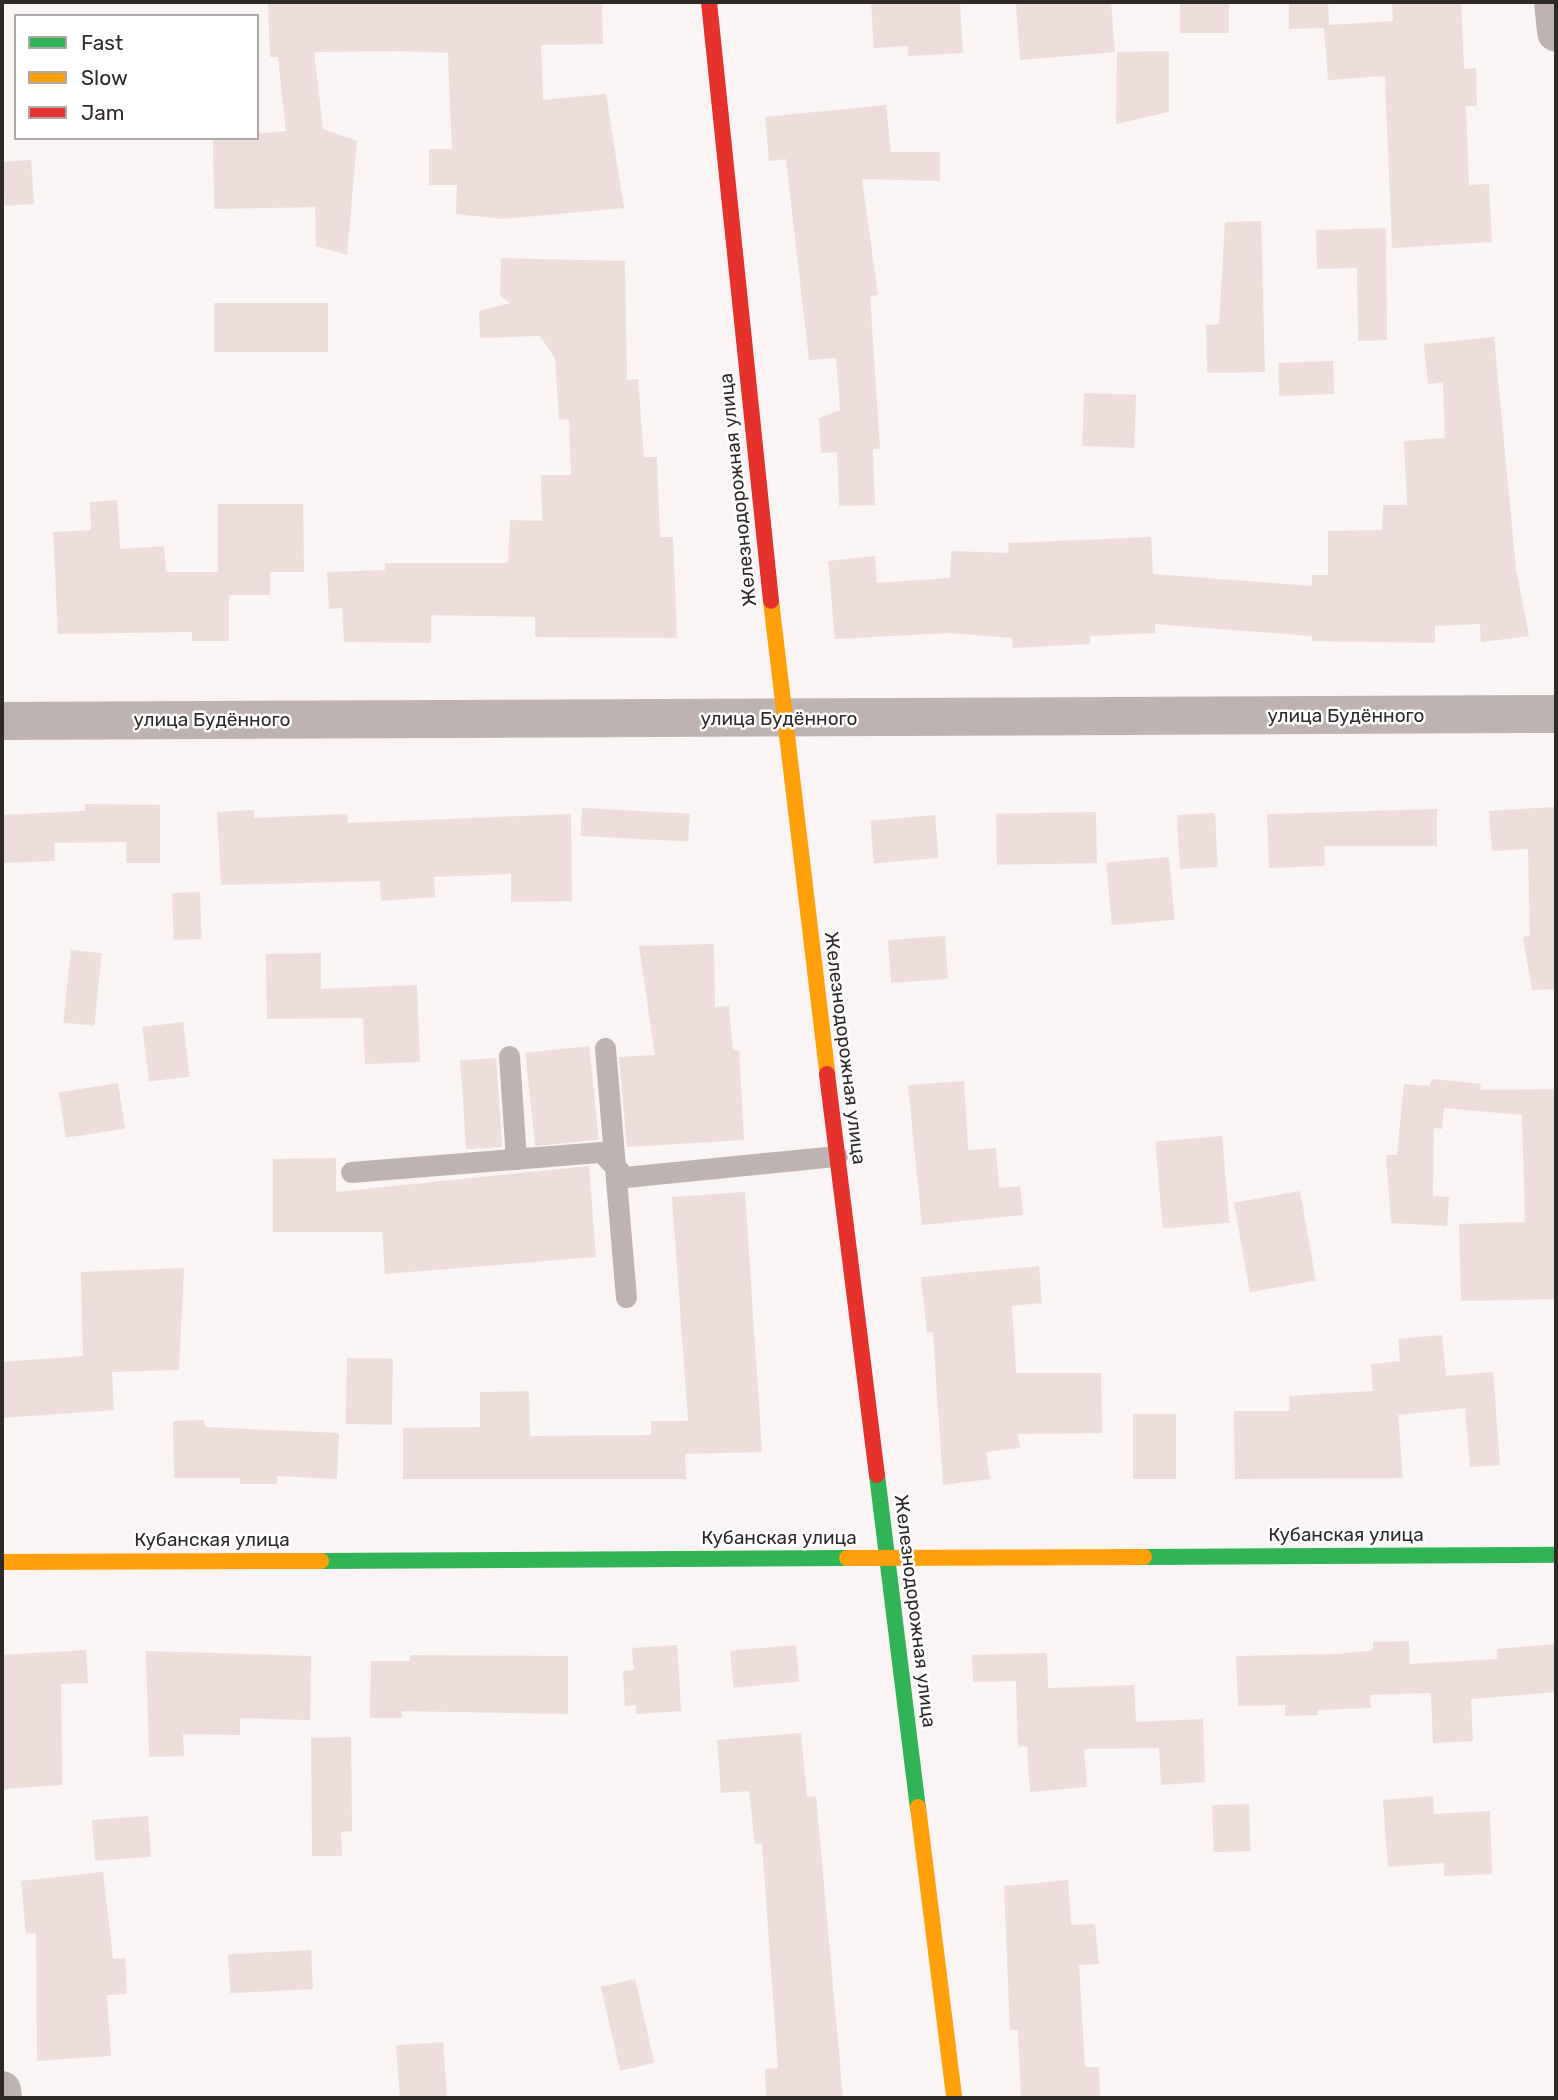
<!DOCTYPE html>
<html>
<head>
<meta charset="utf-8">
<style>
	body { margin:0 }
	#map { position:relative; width:1558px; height:2100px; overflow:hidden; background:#faf4f4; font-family:Rubik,sans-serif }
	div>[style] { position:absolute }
	.building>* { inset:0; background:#eddddb; transform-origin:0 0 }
	.lane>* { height:21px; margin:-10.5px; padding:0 10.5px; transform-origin:10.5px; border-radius:10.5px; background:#bfb3b1 }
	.street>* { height:38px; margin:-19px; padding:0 19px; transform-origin:19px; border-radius:19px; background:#bfb3b1 }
	.fast>* { height:16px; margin:-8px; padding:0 8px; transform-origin:8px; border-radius:8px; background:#30b455 }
	.slow>* { height:16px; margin:-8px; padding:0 8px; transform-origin:8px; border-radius:8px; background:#ff9f0a }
	.jam>* { height:16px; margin:-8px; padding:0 8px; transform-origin:8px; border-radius:8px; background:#e5322d }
	span { translate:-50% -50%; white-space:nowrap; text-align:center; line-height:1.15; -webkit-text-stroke:5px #fff; paint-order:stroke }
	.street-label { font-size:19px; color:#2f2927 }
	.frame { position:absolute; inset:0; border:4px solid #2f2927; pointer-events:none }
	.legend { position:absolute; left:14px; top:14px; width:245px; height:126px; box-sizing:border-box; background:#fff; border:2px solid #aca9a9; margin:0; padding:9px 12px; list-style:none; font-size:21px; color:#2f2927 }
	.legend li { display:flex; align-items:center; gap:14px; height:35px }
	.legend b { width:35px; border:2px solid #aca9a9 }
</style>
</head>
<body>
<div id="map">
	<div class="building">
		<div style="clip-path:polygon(268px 2px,602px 2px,603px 44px,541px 45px,543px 100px,606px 94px,624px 208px,503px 219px,456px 214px,457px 185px,429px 185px,429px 149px,452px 149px,448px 53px,401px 51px,314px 52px,323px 129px,357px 141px,347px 255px,316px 246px,315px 207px,214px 209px,213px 138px,286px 131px,278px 57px,270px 57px)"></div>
		<div style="clip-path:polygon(871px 2px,960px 2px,963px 53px,908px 56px,908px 46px,874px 48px)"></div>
		<div style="clip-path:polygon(1016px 2px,1111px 2px,1115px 52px,1020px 60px)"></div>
		<div style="left:1180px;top:2px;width:49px;height:31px"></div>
		<div style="clip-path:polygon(1289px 2px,1328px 2px,1329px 25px,1393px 21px,1392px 2px,1461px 2px,1464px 69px,1476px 68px,1477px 106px,1466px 106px,1469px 185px,1489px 184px,1492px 242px,1392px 248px,1385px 76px,1328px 80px,1324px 28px,1289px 29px)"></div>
		<div style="clip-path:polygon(1169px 51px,1169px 112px,1116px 124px,1117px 52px)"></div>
		<div style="clip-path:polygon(886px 105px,891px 152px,940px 152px,940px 181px,862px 179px,878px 295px,870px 296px,880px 449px,873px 449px,875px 505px,839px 506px,837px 452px,821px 453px,819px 418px,840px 410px,836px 358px,809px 360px,786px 159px,769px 161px,765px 117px)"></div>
		<div style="left:31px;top:160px;width:44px;height:29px;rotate:86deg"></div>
		<div style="clip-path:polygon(1261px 221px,1265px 372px,1207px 373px,1206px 325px,1219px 324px,1225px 222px)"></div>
		<div style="clip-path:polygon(1386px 228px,1387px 340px,1358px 341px,1357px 268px,1317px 269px,1316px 230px)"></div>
		<div style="clip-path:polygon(501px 258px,625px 261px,627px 380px,638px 379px,644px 457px,657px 457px,660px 537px,673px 537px,677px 638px,535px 637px,535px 617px,431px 615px,431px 643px,344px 642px,342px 608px,329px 609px,327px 572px,385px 570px,385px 563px,508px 563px,510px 520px,542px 521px,541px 475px,571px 475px,569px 419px,559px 420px,555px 358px,540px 336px,480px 338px,479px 311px,510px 303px,500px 296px)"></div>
		<div style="left:214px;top:303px;width:114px;height:49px"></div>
		<div style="clip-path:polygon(1494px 337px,1516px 569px,1529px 636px,1481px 642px,1480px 624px,1435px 626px,1435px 643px,1312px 641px,1312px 636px,1155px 624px,1155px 633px,1090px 636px,1090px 644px,1013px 648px,1012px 638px,949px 633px,835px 639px,828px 561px,875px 556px,877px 583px,950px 578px,951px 551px,1009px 553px,1008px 543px,1151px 537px,1153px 574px,1312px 586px,1312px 575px,1328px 575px,1328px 531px,1382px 530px,1383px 505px,1407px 505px,1404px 441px,1445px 438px,1443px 382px,1428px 384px,1424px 344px)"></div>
		<div style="left:1333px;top:361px;width:33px;height:55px;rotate:88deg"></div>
		<div style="left:1084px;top:393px;width:52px;height:53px;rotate:2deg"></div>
		<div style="clip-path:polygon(117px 500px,120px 549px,164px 546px,166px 572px,218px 572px,218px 504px,303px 504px,304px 572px,270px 572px,270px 595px,229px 595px,229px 641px,192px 641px,192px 632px,58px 634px,53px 532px,91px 530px,90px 502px)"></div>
		<div style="clip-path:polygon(85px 804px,160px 805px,160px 863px,126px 863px,126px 842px,54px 843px,55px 861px,2px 863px,2px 815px,85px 811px)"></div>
		<div style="clip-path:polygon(1554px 807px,1556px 989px,1532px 990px,1523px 937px,1530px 936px,1528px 849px,1492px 851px,1489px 811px)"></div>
		<div style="left:582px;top:808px;width:108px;height:28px;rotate:3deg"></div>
		<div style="clip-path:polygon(1437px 809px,1437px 846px,1324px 846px,1325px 866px,1269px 868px,1267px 814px)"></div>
		<div style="clip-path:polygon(254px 810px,254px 818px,347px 814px,348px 823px,571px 814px,572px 901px,511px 902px,511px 874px,434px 877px,435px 897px,381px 901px,380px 881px,221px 885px,217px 812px)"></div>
		<div style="left:1096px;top:812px;width:51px;height:100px;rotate:89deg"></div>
		<div style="left:1215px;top:813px;width:54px;height:38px;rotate:87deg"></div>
		<div style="left:935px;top:815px;width:43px;height:65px;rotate:85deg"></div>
		<div style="left:1169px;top:857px;width:63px;height:63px;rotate:85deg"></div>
		<div style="left:200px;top:892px;width:47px;height:28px;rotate:88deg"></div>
		<div style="left:945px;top:936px;width:43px;height:57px;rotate:86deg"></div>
		<div style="clip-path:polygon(714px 944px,715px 1007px,729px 1006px,733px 1050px,739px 1050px,744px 1140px,627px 1147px,619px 1057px,655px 1055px,639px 946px)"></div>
		<div style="left:71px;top:950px;width:31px;height:73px;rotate:6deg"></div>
		<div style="clip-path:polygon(321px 953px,321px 989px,417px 985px,420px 1062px,365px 1064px,363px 1018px,267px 1019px,266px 954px)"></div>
		<div style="left:183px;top:1022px;width:55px;height:41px;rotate:83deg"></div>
		<div style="left:589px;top:1046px;width:94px;height:64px;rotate:84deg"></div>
		<div style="left:496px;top:1058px;width:89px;height:36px;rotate:86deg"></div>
		<div style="clip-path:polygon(1432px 1079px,1481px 1084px,1480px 1090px,1556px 1089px,1556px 1299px,1461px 1301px,1459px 1224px,1525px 1222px,1522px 1115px,1444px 1108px,1442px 1129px,1434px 1128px,1433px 1196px,1449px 1197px,1447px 1226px,1391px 1223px,1386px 1155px,1397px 1155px,1404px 1084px,1429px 1086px)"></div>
		<div style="clip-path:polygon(964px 1081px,968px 1150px,996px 1148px,999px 1188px,1020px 1186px,1023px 1215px,922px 1225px,908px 1085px)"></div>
		<div style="left:118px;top:1083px;width:46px;height:60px;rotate:81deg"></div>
		<div style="left:1222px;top:1136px;width:87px;height:67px;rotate:85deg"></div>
		<div style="clip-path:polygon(336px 1158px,336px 1192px,589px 1166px,596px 1257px,385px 1274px,382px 1232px,273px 1232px,273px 1159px)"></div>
		<div style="left:1300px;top:1191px;width:91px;height:67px;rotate:80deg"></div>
		<div style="clip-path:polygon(745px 1192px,762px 1452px,685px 1454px,686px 1479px,403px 1479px,403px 1428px,480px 1427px,480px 1392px,529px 1391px,530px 1436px,651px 1435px,651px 1421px,688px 1421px,672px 1197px)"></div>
		<div style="clip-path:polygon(1039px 1266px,1042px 1303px,1012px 1306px,1016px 1373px,1101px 1373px,1102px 1433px,1018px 1434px,1020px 1448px,986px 1452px,990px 1479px,943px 1485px,933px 1332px,927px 1333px,921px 1277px)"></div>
		<div style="clip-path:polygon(184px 1268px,179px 1370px,112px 1372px,114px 1410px,2px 1418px,2px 1362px,83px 1356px,81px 1272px)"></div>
		<div style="clip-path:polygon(1442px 1335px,1446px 1376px,1493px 1372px,1500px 1465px,1470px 1467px,1465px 1408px,1398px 1415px,1403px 1478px,1235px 1479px,1234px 1411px,1290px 1411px,1289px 1396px,1373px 1391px,1371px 1364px,1400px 1361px,1398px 1339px)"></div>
		<div style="left:347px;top:1358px;width:46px;height:66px;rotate:1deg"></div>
		<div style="left:1176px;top:1414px;width:65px;height:43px;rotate:90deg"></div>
		<div style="clip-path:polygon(204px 1420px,205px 1427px,339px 1433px,337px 1479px,277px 1476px,277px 1484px,240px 1484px,240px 1478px,174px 1478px,173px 1421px)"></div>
		<div style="clip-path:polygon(1409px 1641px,1410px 1664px,1498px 1659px,1497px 1649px,1556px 1644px,1556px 1692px,1471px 1699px,1473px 1741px,1433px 1743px,1431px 1693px,1370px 1695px,1371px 1708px,1318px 1710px,1318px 1715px,1285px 1716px,1285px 1705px,1238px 1706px,1236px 1656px,1338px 1654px,1373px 1650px,1373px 1642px)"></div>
		<div style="clip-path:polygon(677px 1645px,681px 1711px,636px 1714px,636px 1705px,625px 1706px,623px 1671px,634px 1670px,632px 1648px)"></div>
		<div style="left:796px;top:1645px;width:37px;height:66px;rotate:85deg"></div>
		<div style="clip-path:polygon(86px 1650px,88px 1683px,61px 1684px,62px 1785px,4px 1789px,2px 1655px)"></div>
		<div style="clip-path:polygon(146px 1651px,311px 1656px,310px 1720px,240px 1718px,240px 1735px,183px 1734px,184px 1756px,149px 1757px)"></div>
		<div style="clip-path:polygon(1047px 1653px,1048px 1688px,1134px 1685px,1136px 1722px,1203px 1719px,1205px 1782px,1161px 1785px,1159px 1748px,1084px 1749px,1087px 1787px,1030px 1792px,1027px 1746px,1018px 1747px,1016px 1681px,973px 1682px,972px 1655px)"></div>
		<div style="clip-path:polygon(410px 1655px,568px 1656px,568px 1714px,402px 1711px,402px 1718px,370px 1718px,371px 1661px,410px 1661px)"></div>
		<div style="clip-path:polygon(801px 1733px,807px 1797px,816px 1796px,843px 2098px,766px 2098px,765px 2069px,778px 2068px,762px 1843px,755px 1844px,749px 1791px,721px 1793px,717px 1740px)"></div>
		<div style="clip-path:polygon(351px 1737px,352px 1831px,341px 1832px,342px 1856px,312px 1856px,311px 1738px)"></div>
		<div style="clip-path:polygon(1433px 1796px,1434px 1814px,1490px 1811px,1492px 1874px,1444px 1876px,1444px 1863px,1388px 1867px,1383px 1800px)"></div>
		<div style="left:1249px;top:1804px;width:47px;height:37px;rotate:88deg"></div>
		<div style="left:148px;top:1816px;width:41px;height:56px;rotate:86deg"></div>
		<div style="clip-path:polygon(103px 1872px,113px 1959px,125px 1958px,127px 1994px,107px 1995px,111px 2056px,37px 2061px,36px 1933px,26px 1934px,21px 1881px)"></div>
		<div style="clip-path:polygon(1068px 1880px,1071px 1925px,1095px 1924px,1099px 1964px,1079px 1965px,1085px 2067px,1099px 2067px,1100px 2098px,1021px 2098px,1018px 2030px,1010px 2030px,1004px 1886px)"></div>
		<div style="left:311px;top:1950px;width:39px;height:83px;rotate:87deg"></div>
		<div style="left:635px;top:1979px;width:86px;height:35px;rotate:77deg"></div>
		<div style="left:443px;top:2042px;width:56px;height:47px;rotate:86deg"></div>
	</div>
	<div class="lane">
		<div style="left:605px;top:1048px;width:250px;rotate:85.2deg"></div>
		<div style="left:509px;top:1056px;width:103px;rotate:86.1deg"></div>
		<div style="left:351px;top:1172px;width:251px;rotate:-4.6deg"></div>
		<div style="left:601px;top:1152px;width:35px;rotate:46deg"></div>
		<div style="left:625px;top:1177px;width:213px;rotate:-5.7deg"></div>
	</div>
	<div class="street">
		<div style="left:1553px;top:2px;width:31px;rotate:84deg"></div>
		<div style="left:2px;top:721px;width:1554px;rotate:-0.26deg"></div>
		<div style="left:2px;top:2090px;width:8px;rotate:83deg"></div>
	</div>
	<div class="fast">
		<div style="left:877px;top:1475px;width:335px;rotate:83deg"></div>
		<div style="left:1144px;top:1557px;width:412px;rotate:-0.3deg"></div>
		<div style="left:321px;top:1561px;width:526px;rotate:-0.33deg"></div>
	</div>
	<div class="slow">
		<div style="left:771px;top:601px;width:476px;rotate:83.2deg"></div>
		<div style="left:847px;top:1558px;width:297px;rotate:-0.2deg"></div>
		<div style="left:2px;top:1562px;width:319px;rotate:-0.2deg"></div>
		<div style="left:918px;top:1807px;width:293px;rotate:82.9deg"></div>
	</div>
	<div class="jam">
		<div style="left:709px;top:2px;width:602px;rotate:84.09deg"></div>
		<div style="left:827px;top:1074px;width:404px;rotate:82.9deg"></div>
	</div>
	<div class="street-label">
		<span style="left:738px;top:490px;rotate:-96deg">Железнодорожная улица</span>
		<span style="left:1346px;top:716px">улица Будённого</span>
		<span style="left:779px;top:719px">улица Будённого</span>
		<span style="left:212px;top:720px">улица Будённого</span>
		<span style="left:845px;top:1048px;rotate:83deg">Железнодорожная улица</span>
		<span style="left:1346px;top:1535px">Кубанская улица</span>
		<span style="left:779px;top:1538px">Кубанская улица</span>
		<span style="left:212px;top:1540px">Кубанская улица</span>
		<span style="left:915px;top:1611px;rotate:83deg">Железнодорожная улица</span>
	</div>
	<div class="frame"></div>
	<ul class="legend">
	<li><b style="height:9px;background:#30b455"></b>Fast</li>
	<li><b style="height:9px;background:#ff9f0a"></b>Slow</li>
	<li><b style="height:9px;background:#e5322d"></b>Jam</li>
	</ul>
</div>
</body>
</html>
